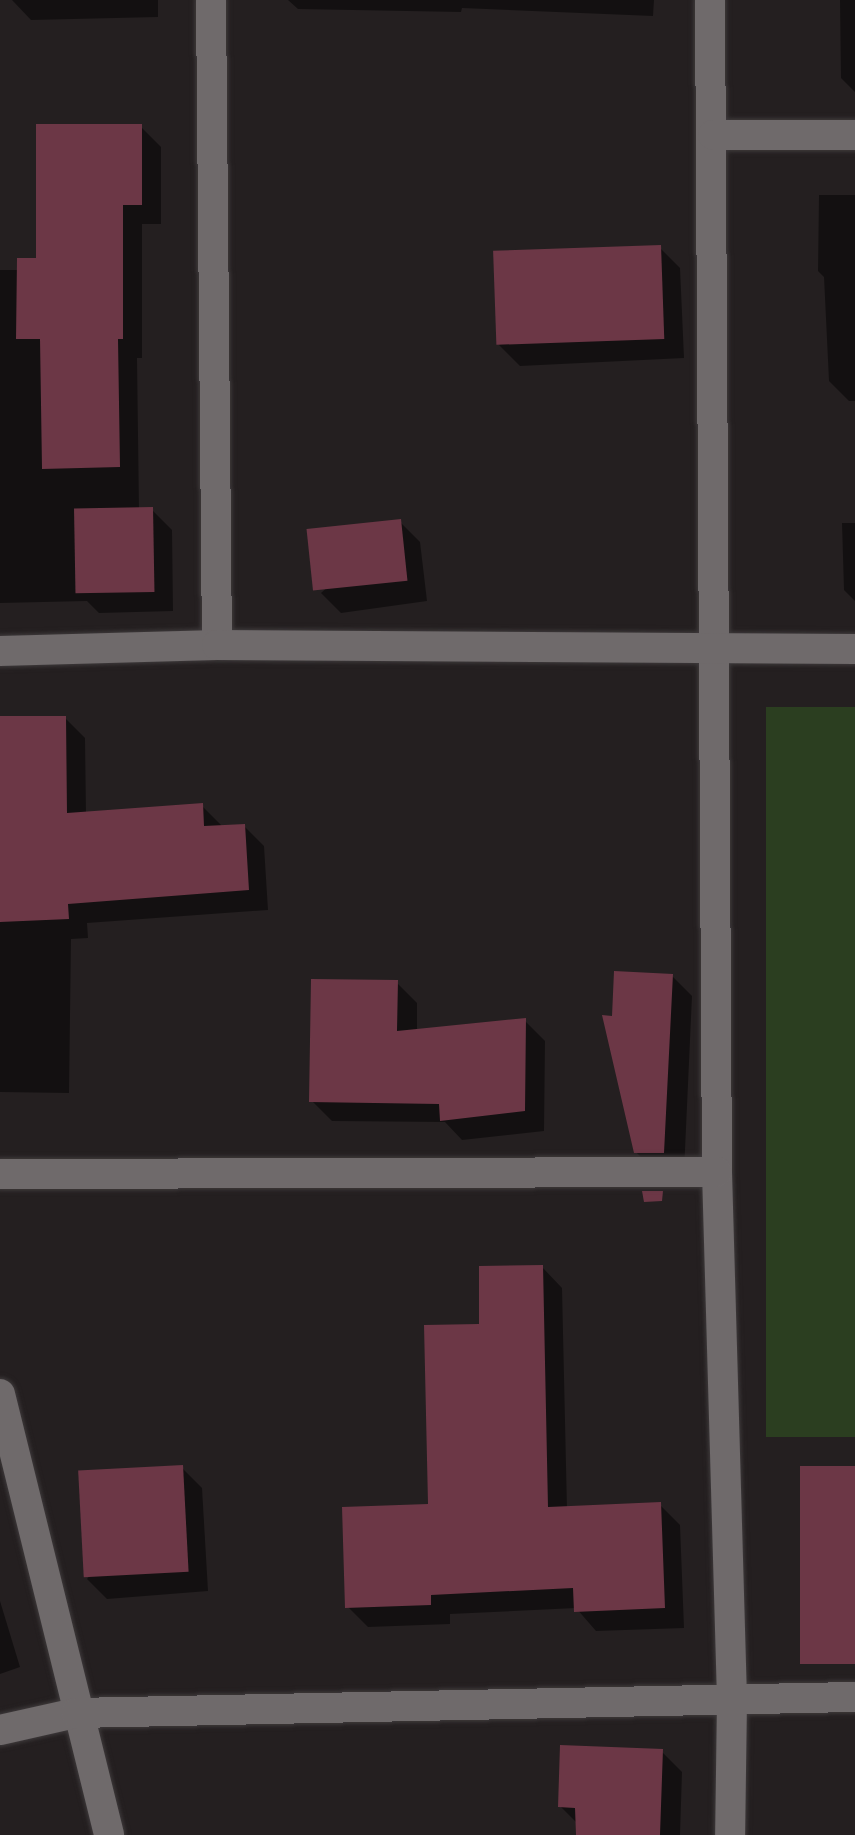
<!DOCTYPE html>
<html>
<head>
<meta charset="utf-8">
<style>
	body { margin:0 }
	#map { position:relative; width:855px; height:1835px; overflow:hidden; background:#241f20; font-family:"PT Serif",serif }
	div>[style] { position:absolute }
	.green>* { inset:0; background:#2b3e20; transform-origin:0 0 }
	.shadow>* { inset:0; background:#0007 }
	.building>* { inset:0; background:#6c3746; transform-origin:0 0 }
	.roads { filter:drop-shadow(0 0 2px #3e3a3b) drop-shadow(0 0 2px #3e3a3b) }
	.minor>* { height:30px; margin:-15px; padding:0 15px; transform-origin:15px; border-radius:15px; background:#6f6a6b }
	span { translate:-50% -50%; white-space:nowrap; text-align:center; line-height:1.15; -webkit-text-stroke:9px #1b1617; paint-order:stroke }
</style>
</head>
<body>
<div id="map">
	<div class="green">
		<div style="left:855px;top:707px;width:730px;height:89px;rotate:90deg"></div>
	</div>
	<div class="shadow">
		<div style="clip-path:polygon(12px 0,158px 0,158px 17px,31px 20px)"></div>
		<div style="clip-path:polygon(288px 0,654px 0,653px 16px,462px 8px,461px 12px,298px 9px)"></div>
		<div style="clip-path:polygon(840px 0,855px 0,855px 92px,841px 78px)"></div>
		<div style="clip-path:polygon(141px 127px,161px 147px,161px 224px,142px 224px,142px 358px,137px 358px,139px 510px,152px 510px,172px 530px,173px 611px,99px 613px,87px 601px,0 603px,0 270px,19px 270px,38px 261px)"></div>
		<div style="clip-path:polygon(819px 195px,855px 195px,855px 401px,849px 401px,829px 381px,824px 277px,818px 271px)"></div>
		<div style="clip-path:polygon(660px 248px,680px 268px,684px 358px,520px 366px,499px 345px)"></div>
		<div style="clip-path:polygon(400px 522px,420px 542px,427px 601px,341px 613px,321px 593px)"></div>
		<div style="clip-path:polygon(842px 523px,855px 523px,855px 601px,844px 590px)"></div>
		<div style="clip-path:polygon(65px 718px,85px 738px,86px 814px,202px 806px,222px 826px,244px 826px,264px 846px,268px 910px,87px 923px,88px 938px,71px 939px,69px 1093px,0 1092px,0 719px)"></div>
		<div style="clip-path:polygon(672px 976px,692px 996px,684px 1172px,656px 1173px,636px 1152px,614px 1018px)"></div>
		<div style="clip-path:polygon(397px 983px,417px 1003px,417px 1032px,525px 1021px,545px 1041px,544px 1131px,462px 1140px,445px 1122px,332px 1121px,312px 1101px)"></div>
		<div style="clip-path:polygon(542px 1267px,562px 1288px,567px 1509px,660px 1505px,680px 1525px,684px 1628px,596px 1631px,576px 1608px,450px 1614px,450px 1624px,368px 1627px,348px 1607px,431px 1507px,481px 1327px)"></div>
		<div style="clip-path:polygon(182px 1468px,202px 1488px,208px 1591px,107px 1599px,87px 1579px)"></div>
		<div style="clip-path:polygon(0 1601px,20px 1667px,0 1674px)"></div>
		<div style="clip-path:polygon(662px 1752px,682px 1772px,680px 1835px,578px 1835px,578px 1824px,560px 1806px)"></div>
	</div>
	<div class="building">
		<div style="clip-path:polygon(36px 124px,142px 124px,142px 205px,123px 205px,123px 339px,118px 339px,120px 467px,42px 469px,40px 339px,16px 339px,17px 258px,36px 258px)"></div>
		<div style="left:661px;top:245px;width:94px;height:168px;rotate:88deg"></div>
		<div style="left:153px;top:507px;width:85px;height:79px;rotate:89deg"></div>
		<div style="left:401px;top:519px;width:62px;height:95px;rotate:84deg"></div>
		<div style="clip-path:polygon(0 716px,66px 716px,67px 813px,203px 803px,204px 826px,245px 824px,249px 890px,68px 904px,69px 919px,0 922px)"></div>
		<div style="clip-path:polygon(614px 971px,673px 974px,664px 1153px,634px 1153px,602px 1015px,612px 1016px)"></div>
		<div style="clip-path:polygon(311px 979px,398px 980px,397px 1031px,526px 1018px,525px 1111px,440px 1121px,439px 1104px,309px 1102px)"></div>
		<div style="clip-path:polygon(642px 1191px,663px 1191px,662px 1201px,644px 1202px)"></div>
		<div style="clip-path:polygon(543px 1265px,548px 1507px,661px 1502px,665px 1608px,574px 1612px,573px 1588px,431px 1595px,431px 1605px,345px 1608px,342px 1507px,428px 1504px,424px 1325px,479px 1324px,479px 1266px)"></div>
		<div style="left:183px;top:1465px;width:107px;height:105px;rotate:87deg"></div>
		<div style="left:855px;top:1466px;width:198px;height:55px;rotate:90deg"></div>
		<div style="clip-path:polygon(560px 1745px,663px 1749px,660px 1835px,576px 1835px,575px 1808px,558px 1807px)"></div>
	</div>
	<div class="roads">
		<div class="minor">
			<div style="left:211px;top:0;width:645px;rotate:89.47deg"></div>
			<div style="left:710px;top:0;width:1172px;rotate:89.66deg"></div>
			<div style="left:717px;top:1172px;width:528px;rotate:88.37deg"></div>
			<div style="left:732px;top:1700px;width:135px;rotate:90.8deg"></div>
			<div style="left:713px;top:135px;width:142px"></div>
			<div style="left:0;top:651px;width:217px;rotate:-1.6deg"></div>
			<div style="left:217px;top:645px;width:638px;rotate:0.36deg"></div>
			<div style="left:0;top:1174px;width:717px;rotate:-0.16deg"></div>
			<div style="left:0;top:1394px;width:454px;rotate:76.1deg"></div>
			<div style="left:0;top:1730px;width:78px;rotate:-12.6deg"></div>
			<div style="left:76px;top:1713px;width:779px;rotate:-1.18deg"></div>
		</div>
	</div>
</div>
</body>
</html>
